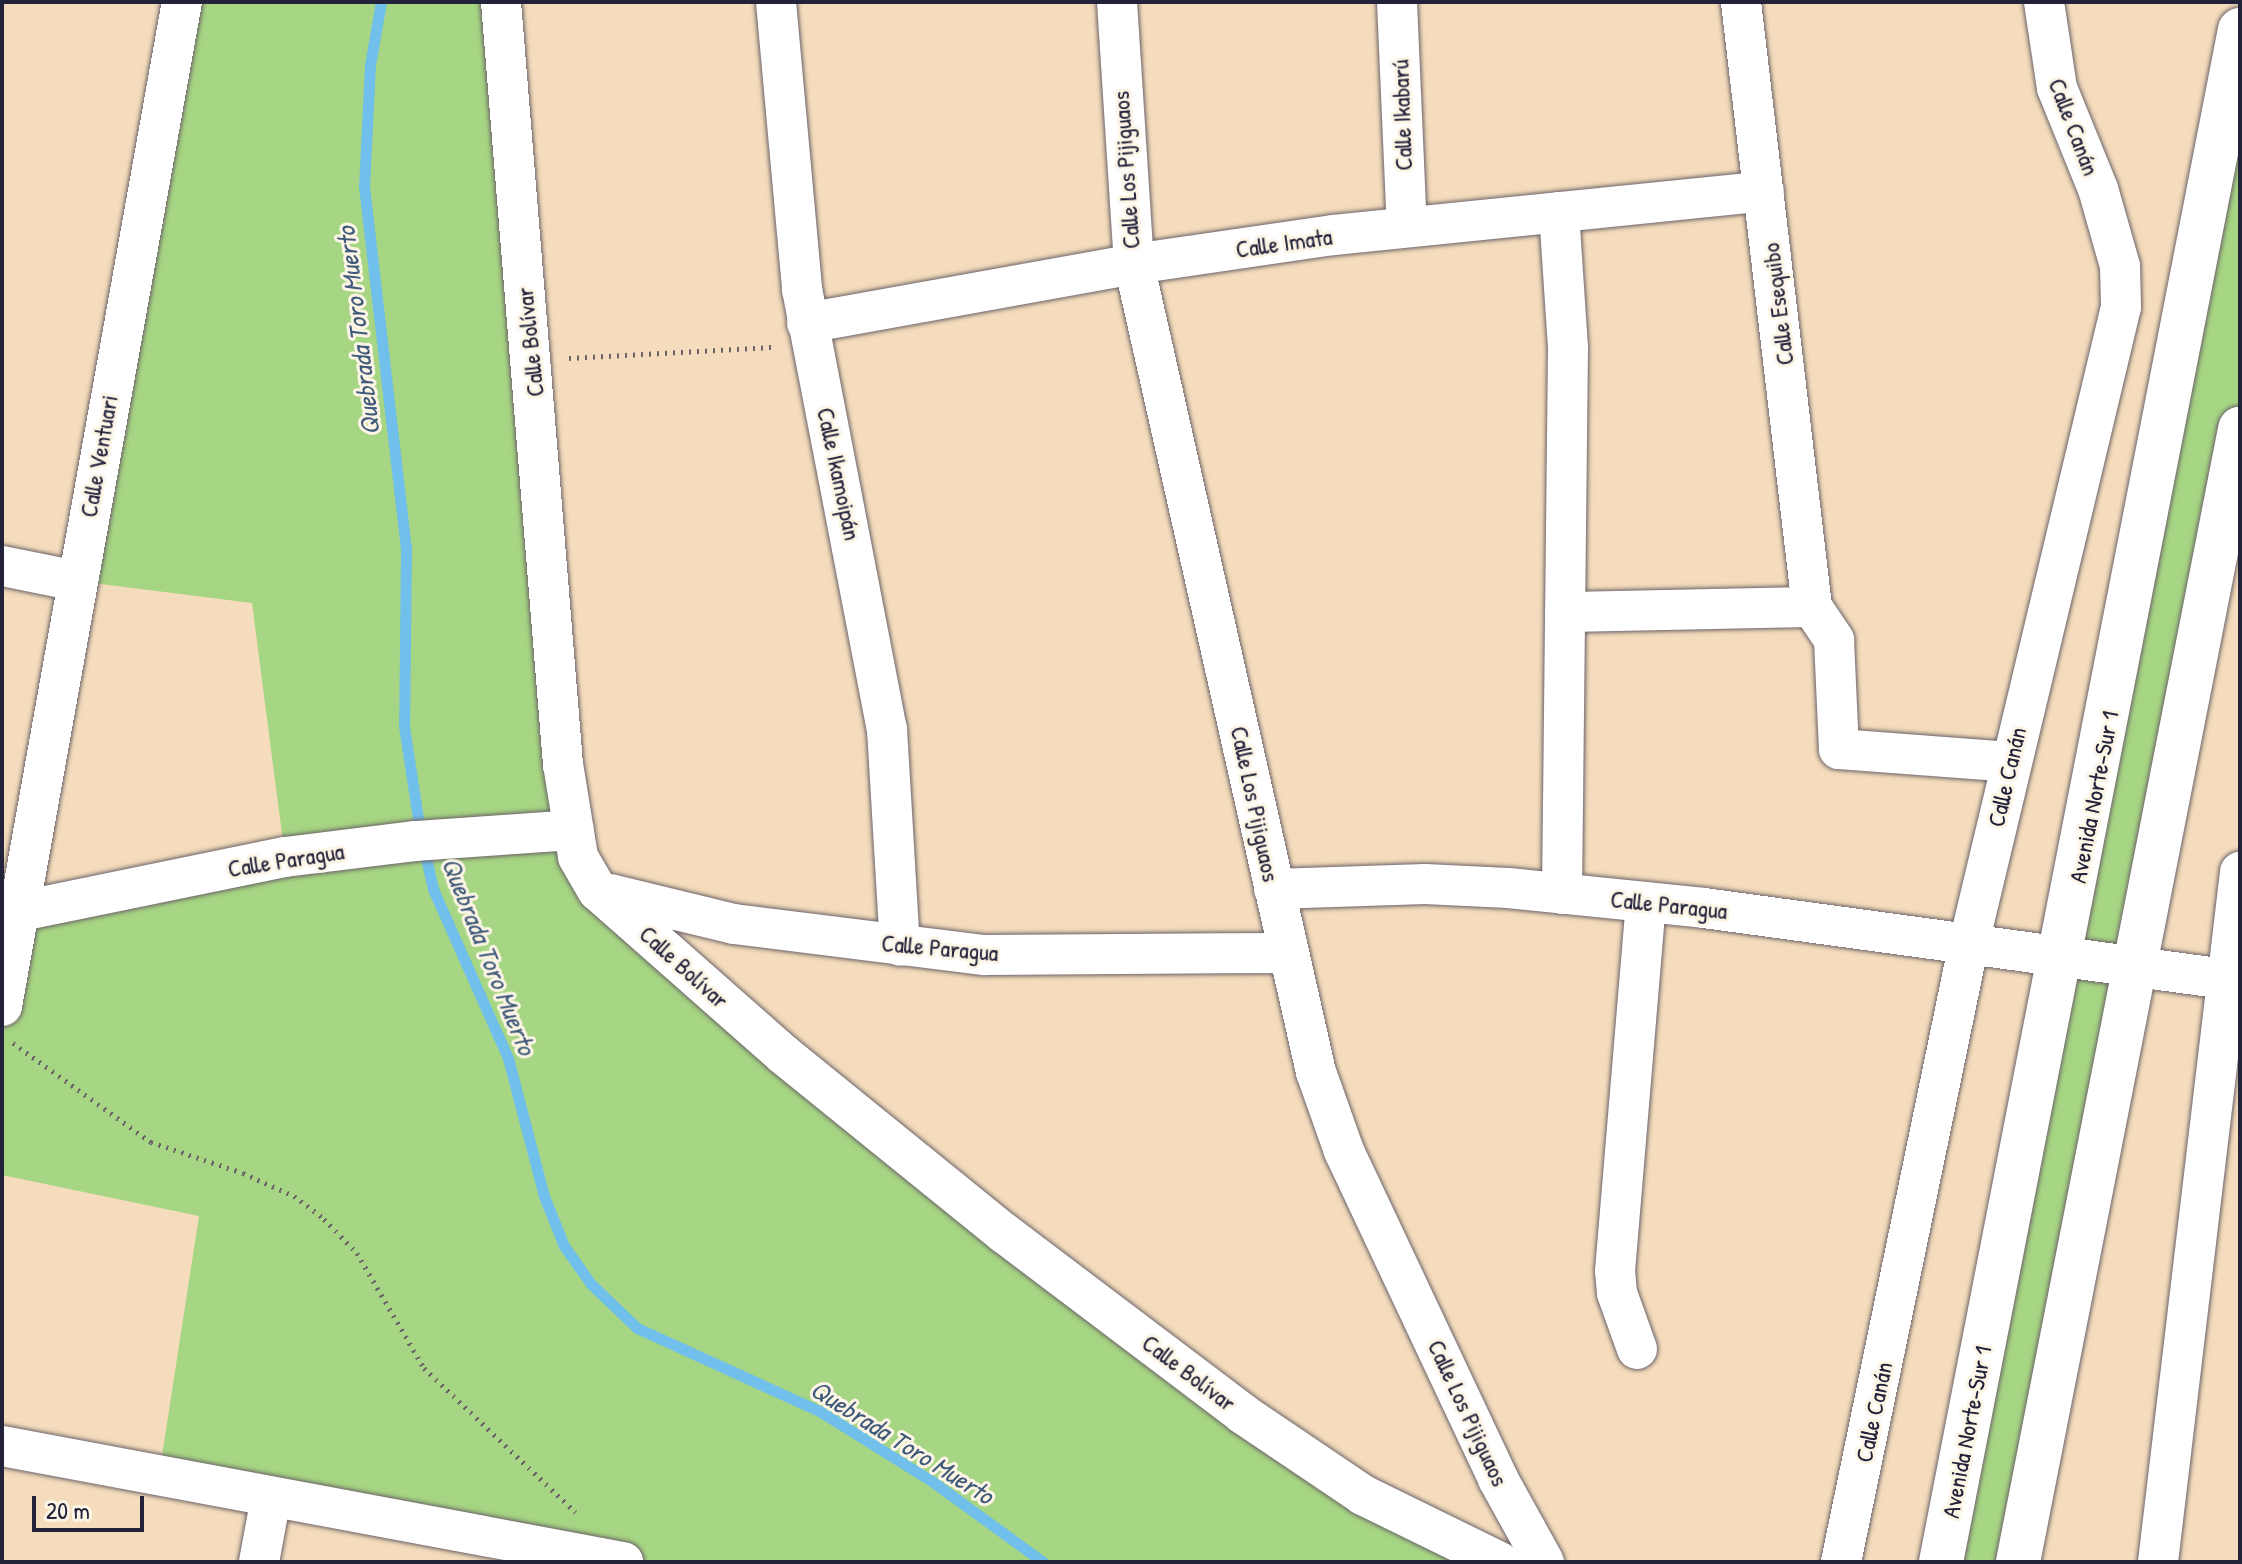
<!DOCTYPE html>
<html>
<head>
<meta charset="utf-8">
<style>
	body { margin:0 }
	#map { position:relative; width:2242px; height:1564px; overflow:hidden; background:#f4dcbc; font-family:"Patrick Hand",sans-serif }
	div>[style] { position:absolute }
	.green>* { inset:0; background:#a6d583 }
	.stream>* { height:11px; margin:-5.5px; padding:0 5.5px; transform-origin:5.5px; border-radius:5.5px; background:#71bfeb }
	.path>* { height:5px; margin-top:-2.5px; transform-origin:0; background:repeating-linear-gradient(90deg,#6c6368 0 2px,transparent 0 8px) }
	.roads { filter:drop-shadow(0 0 2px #6c6368) drop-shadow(0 0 2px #6c6368) }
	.street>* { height:40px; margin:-20px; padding:0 20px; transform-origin:20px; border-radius:20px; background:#fff }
	.secondary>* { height:44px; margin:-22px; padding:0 22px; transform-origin:22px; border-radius:22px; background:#fff }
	span { translate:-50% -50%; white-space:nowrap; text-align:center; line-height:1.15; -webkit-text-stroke:6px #fcf5e5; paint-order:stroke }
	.street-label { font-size:24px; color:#22223b }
	.water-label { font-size:26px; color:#3e5979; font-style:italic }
	.frame { position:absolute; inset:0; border:4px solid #22223b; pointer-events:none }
	.scale { position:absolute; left:32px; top:1496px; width:112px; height:36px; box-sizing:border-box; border:4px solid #22223b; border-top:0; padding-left:10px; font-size:24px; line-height:28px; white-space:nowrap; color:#22223b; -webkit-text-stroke:6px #fcf5e5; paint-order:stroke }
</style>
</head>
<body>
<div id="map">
	<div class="green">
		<div style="clip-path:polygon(182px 2px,501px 2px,578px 857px,1004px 1233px,1500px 1562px,623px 1562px,159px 1475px,199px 1216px,2px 1175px,2px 1006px,19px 911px,285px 857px,252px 603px,77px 581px)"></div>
		<div style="clip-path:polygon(2240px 30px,2240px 429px,2018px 1562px,1941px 1562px)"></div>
	</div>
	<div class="stream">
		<div style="left:381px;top:2px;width:64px;rotate:99.9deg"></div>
		<div style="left:370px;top:65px;width:121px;rotate:92.8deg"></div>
		<div style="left:364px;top:186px;width:363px;rotate:83.4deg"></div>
		<div style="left:406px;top:547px;width:179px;rotate:90.6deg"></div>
		<div style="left:404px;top:726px;width:107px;rotate:81.4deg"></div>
		<div style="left:424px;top:849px;width:41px;rotate:77.3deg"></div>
		<div style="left:433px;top:889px;width:185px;rotate:66.1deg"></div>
		<div style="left:508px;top:1058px;width:143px;rotate:75.4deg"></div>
		<div style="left:544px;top:1196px;width:54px;rotate:68.2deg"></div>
		<div style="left:564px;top:1246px;width:47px;rotate:54.6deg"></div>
		<div style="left:591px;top:1284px;width:64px;rotate:43.7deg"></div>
		<div style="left:637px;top:1328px;width:202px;rotate:24.5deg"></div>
		<div style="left:821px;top:1412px;width:132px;rotate:32deg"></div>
		<div style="left:933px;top:1482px;width:136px;rotate:36deg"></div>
	</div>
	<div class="path">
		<div style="left:569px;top:358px;width:206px;rotate:-3.1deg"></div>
		<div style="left:13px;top:1043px;width:170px;rotate:35.7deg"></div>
		<div style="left:151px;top:1142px;width:97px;rotate:18.6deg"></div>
		<div style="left:243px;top:1173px;width:56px;rotate:24.3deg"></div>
		<div style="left:294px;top:1196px;width:38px;rotate:37deg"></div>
		<div style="left:324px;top:1219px;width:47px;rotate:45.9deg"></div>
		<div style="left:357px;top:1253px;width:133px;rotate:59.8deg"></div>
		<div style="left:424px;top:1368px;width:209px;rotate:43.6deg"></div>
	</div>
	<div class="roads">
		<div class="street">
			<div style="left:501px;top:2px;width:765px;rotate:85.35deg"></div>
			<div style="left:563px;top:764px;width:94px;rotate:80.8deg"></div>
			<div style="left:578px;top:857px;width:39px;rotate:60deg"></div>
			<div style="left:598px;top:891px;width:248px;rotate:41.4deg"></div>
			<div style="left:784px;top:1055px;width:283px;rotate:39deg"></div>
			<div style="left:1004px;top:1233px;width:300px;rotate:37.1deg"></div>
			<div style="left:1243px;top:1414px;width:145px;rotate:34deg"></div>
			<div style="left:1363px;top:1495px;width:153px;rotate:26.1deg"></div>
			<div style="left:776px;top:2px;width:288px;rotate:84.8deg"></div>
			<div style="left:802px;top:289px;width:448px;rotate:79.1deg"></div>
			<div style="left:887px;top:729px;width:217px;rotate:86.6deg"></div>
			<div style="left:1117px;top:2px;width:263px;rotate:86.3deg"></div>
			<div style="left:1134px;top:264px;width:828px;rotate:77.31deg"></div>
			<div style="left:1316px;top:1072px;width:84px;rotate:70.5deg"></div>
			<div style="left:1344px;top:1151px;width:362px;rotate:64.8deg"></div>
			<div style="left:1498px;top:1479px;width:95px;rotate:61deg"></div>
			<div style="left:1397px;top:2px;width:225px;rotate:87.5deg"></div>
			<div style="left:1741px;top:2px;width:609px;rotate:83.31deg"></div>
			<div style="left:1559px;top:212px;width:136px;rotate:86.2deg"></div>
			<div style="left:1568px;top:348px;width:546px;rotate:90.63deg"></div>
			<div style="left:807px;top:323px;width:332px;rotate:-10.2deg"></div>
			<div style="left:1134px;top:264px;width:202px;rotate:-8.3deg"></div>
			<div style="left:1334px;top:235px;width:432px;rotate:-5.8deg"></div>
			<div style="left:2px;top:566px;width:76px;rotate:11.3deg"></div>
			<div style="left:1812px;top:607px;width:40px;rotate:56deg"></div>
			<div style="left:1834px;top:640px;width:109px;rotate:87.4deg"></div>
			<div style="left:1839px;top:749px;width:171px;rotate:4.3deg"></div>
			<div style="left:1565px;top:612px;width:247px;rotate:-1.2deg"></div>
			<div style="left:1274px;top:889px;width:151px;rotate:-1.9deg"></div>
			<div style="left:1425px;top:884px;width:83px;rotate:2.8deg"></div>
			<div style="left:1508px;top:888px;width:197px;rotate:5.8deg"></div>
			<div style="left:1704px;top:908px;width:541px;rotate:7.76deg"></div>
			<div style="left:610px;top:894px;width:128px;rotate:13.6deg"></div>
			<div style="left:734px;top:924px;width:252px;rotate:7.1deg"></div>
			<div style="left:984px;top:955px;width:304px;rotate:-0.4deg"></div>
			<div style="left:2px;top:915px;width:289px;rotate:-11.6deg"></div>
			<div style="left:285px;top:857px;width:132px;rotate:-7deg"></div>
			<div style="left:416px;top:841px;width:158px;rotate:-4deg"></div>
			<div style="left:2px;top:1006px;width:1020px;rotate:-79.84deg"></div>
			<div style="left:1637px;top:1349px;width:59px;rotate:-109.7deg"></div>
			<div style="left:1617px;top:1293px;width:22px;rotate:-95deg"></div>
			<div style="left:1615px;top:1271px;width:370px;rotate:-85.2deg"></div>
			<div style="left:2px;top:1446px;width:632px;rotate:10.58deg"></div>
			<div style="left:259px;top:1562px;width:66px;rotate:-79.5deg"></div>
			<div style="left:1841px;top:1562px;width:632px;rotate:-78.32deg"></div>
			<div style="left:1969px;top:943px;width:654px;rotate:-76.56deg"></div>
			<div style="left:2121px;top:307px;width:41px;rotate:-91.4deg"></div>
			<div style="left:2120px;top:266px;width:80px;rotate:-105.9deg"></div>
			<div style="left:2098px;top:189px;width:109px;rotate:-112.1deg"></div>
			<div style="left:2057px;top:88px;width:87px;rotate:-98.6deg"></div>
			<div style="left:2158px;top:1562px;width:695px;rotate:-83.22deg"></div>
		</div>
		<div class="secondary">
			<div style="left:1941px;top:1562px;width:1561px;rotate:-78.96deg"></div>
			<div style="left:2018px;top:1562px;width:1155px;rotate:-78.91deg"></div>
		</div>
	</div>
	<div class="street-label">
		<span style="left:1402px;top:115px;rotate:-92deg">Calle Ikabarú</span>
		<span style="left:2074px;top:127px;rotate:69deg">Calle Canán</span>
		<span style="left:1126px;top:170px;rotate:-94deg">Calle Los Pijiguaos</span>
		<span style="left:1284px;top:243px;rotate:-8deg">Calle Imata</span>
		<span style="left:1778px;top:304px;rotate:-97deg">Calle Esequibo</span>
		<span style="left:530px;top:342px;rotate:-96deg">Calle Bolívar</span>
		<span style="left:99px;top:456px;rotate:-80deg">Calle Ventuari</span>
		<span style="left:839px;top:474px;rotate:78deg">Calle Ikamoipán</span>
		<span style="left:2007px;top:777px;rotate:-77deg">Calle Canán</span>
		<span style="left:2094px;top:797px;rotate:-79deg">Avenida Norte-Sur 1</span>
		<span style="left:1255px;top:804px;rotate:78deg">Calle Los Pijiguaos</span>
		<span style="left:286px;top:860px;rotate:-9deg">Calle Paragua</span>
		<span style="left:1669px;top:905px;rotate:6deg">Calle Paragua</span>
		<span style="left:940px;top:948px;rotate:5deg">Calle Paragua</span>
		<span style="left:684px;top:967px;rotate:42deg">Calle Bolívar</span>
		<span style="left:1189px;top:1373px;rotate:37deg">Calle Bolívar</span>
		<span style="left:1874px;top:1412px;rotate:-78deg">Calle Canán</span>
		<span style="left:1468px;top:1413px;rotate:65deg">Calle Los Pijiguaos</span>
		<span style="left:1967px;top:1432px;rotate:-79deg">Avenida Norte-Sur 1</span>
	</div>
	<div class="water-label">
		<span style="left:358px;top:331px;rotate:-97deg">Quebrada Toro Muerto</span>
		<span style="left:489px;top:956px;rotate:68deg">Quebrada Toro Muerto</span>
		<span style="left:902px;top:1442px;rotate:32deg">Quebrada Toro Muerto</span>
	</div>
	<div class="frame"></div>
	<div class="scale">20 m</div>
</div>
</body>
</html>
